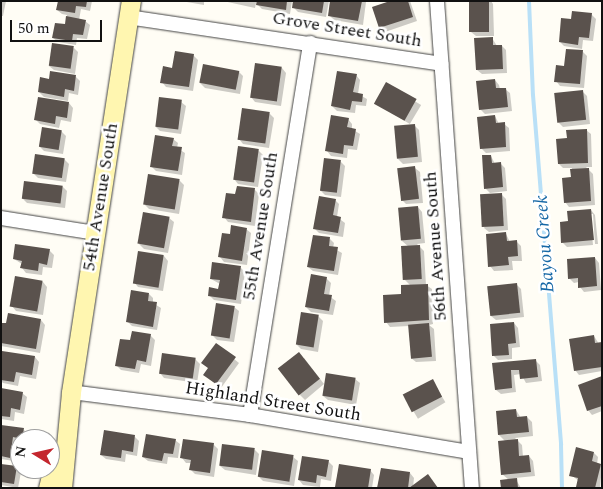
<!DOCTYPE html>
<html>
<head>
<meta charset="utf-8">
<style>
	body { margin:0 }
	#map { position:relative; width:603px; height:489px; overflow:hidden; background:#fffdf5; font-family:Spectral,serif }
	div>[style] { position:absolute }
	.shadow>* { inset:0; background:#0003; transform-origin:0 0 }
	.stream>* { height:4px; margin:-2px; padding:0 2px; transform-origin:2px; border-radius:2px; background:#b9e0f7 }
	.building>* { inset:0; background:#5a524d; transform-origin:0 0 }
	.roads { filter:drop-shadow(0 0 1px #444) drop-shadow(0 0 1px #444) }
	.street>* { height:14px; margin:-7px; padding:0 7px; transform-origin:7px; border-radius:7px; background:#fff }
	.secondary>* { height:19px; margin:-9.5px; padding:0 9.5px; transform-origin:9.5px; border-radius:9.5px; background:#fff6b0 }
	span { translate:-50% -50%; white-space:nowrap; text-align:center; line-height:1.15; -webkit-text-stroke:5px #fff; paint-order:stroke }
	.street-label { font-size:18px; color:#111 }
	.water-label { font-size:19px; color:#1768a6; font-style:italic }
	.frame { position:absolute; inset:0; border:2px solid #111; pointer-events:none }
	.north { position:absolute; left:10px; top:429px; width:50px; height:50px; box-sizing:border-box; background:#fff; border:1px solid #a0a0a0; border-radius:50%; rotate:279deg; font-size:14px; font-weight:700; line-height:20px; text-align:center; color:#111 }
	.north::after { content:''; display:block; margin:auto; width:18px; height:22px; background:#c4262e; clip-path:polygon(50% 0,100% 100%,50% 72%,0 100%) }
	.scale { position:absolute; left:10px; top:20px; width:92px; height:22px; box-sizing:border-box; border:2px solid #111; border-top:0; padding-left:6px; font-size:15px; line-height:18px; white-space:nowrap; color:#111; -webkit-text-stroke:4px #fff; paint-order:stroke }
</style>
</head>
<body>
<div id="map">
	<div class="shadow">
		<div style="clip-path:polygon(1px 1px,6px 1px,3px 16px,1px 16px)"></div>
		<div style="clip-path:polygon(59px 1px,92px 1px,90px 11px,81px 9px,79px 20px,85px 21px,90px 25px,87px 39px,77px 38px,76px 45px,58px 42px,53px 38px,66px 26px,67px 15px,62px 14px,57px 10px)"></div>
		<div style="clip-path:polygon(181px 1px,204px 1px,204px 5px)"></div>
		<div style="clip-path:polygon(223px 1px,292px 1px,290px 14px,262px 9px,256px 3px,255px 8px)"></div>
		<div style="clip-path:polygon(295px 1px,329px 1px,326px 17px,298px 12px,294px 8px)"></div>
		<div style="clip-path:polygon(342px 1px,366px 2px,363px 25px,334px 20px,329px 15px)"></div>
		<div style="clip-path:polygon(394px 1px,410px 1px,417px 21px,385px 32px,380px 27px)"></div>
		<div style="clip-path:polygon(470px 1px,491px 1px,493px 4px,494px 36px,476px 36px,471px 32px)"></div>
		<div style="clip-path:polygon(591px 14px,596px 19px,593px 41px,583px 40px,582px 49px,564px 46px,560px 42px,572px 20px)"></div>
		<div style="clip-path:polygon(492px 38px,497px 46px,502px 46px,506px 50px,507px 73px,482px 74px,477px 70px)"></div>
		<div style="clip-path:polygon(74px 48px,78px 52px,75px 74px,54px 70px,49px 66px)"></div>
		<div style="clip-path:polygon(582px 51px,587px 56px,584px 88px,560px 86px,556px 81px,566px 67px)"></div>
		<div style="clip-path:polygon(193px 55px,198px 60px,193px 91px,166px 87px,162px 82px,174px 69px)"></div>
		<div style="clip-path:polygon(256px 64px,282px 68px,286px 73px,281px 106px,255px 102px,251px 97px)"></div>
		<div style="clip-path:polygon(51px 72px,76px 77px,80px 81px,78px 95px,69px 93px,68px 101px,44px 97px,39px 92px,50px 80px)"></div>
		<div style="clip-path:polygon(239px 72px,243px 76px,240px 94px,205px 88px,200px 83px)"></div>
		<div style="clip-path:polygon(356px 75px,360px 80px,358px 94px,367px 99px,366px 106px,356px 105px,355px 113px,337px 111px,332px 106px)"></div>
		<div style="clip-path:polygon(495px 80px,499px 85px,500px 89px,505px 89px,510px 93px,512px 111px,485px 114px,480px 109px)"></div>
		<div style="left:386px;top:84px;width:41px;height:22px;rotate:31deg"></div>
		<div style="clip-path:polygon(582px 91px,587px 96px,590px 124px,563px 127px,558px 122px)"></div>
		<div style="clip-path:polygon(181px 102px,186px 106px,181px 134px,160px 131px,156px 127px)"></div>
		<div style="clip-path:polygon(69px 103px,73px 108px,71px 122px,61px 120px,59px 128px,40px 124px,36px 120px)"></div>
		<div style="clip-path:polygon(269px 113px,274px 118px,269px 148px,243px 144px,239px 139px)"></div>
		<div style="clip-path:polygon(495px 116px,499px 124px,504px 124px,509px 128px,510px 151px,486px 153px,481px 148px)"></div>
		<div style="clip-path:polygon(348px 119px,352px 124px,352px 129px,360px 134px,357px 150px,348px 149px,347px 158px,331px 156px,327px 151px)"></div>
		<div style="clip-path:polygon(414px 125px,419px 130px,422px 162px,403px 164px,398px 159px)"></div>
		<div style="clip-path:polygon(586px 130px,591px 134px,592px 167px,586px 167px,593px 174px,595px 205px,569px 207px,565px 202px,572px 178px,572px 168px,563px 168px,559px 164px,568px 139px)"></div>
		<div style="clip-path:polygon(61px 131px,66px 136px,63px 154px,44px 151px,40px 147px)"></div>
		<div style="clip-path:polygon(173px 139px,178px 143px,177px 148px,185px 153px,182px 175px,156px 171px,151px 166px)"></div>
		<div style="clip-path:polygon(258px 150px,263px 155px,258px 187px,238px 184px,234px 179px)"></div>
		<div style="clip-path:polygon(491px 156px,495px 164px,500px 163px,505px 168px,507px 191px,490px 193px,485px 188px)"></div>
		<div style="clip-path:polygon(64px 159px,69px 164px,66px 182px,38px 178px,34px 174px)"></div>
		<div style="clip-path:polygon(340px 161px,345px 166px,341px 197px,325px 195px,320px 190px)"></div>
		<div style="clip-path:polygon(415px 168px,420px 172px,423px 203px,406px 204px,402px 200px)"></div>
		<div style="clip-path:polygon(179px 180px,184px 185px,179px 214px,149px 209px,145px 205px)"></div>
		<div style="clip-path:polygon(63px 187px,67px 191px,65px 208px,27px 203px,23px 199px)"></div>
		<div style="clip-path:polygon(255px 190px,259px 194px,255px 226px,228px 222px,224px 217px,237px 196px)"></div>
		<div style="clip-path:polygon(501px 194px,506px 199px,508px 230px,489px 232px,484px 228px)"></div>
		<div style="clip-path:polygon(335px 200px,339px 204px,337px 217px,345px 223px,343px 237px,319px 233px,315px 229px)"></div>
		<div style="clip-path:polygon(418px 207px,422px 212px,425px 243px,417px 244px,424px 251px,426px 285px,432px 289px,433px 324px,429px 325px,434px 329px,436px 361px,416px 362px,411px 358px,409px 326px,390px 327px,386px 322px,411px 286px,404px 279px,409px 247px,402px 241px)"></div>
		<div style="clip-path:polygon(591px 210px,595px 215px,598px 244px,595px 244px,593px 214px,590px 214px,593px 245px,567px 247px,562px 242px,569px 223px)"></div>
		<div style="clip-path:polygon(169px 218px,174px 222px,168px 253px,144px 249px,139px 244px)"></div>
		<div style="clip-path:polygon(246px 229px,251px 233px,247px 265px,224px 262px,220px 257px)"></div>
		<div style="clip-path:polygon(506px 234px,510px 242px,516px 241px,521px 246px,522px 261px,512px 261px,513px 270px,494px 271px,490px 266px)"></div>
		<div style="clip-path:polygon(330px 239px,334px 243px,333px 248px,342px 253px,338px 275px,313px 271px,308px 267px)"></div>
		<div style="clip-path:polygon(49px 250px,54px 255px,52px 268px,43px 267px,42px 275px,26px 273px,22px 268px,22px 264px,14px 259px)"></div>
		<div style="clip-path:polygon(139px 252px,164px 256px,168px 261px,163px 291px,138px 287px,134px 282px)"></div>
		<div style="clip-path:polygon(595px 258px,599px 263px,601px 290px,584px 292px,580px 287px,579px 282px,574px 283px,569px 278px)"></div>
		<div style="clip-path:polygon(241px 268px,245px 272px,241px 304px,214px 300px,209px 295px,219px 290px,220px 284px,211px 279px)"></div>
		<div style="clip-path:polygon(16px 278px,43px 282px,47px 287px,43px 315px,16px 311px,12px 306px)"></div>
		<div style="clip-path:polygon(326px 278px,331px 283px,329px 296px,336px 301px,333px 315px,311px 312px,306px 307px)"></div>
		<div style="clip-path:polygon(516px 284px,521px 289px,524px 317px,496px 320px,491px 316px)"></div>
		<div style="clip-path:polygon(149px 294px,153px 298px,153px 303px,161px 308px,157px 330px,132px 326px,127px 321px)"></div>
		<div style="clip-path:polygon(234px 307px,239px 311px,234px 342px,217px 340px,212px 335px)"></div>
		<div style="clip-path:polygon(318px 316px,323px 321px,318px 352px,301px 349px,297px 345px)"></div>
		<div style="clip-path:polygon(41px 320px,45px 325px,40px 353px,1px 346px,1px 324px)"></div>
		<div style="clip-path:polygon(514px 323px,518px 328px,520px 347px,512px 348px,512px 359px,498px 360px,493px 355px)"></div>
		<div style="clip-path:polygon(150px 335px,155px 340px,151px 366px,141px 364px,139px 373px,121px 370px,117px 366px,131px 342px)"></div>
		<div style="clip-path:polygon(594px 336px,599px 344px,602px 343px,602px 371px,579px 375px,575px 370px)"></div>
		<div style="clip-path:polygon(217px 345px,239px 363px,221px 388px,209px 379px,209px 369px)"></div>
		<div style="clip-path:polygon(3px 352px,35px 357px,39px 362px,36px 379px,20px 376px,18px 386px,3px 383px,1px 381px)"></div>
		<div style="clip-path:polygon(304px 358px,324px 384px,305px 400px,300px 395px)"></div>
		<div style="clip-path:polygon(195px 359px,200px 364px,197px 383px,164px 378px,160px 373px)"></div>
		<div style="clip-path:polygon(535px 360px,540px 365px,542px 381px,526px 383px,521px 374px,514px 375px,516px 392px,501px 394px,496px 390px,494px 364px)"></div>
		<div style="clip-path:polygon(602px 378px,602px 411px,592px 415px,588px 410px)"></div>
		<div style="clip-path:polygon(355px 379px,360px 383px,356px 405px,328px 400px,323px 396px)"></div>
		<div style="left:432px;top:380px;width:26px;height:32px;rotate:59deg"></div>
		<div style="clip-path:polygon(1px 390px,22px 393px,27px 397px,24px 414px,15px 412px,14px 421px,1px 419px)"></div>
		<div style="clip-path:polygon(516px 410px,521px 418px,527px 417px,532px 422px,533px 436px,515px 438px,522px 445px,523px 457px,529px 456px,533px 461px,535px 476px,515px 478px,521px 488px,502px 488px,509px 480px,502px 474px,506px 442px,499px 435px,497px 412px)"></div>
		<div style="clip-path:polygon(1px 426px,23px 429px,28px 434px,27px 439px,18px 441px,14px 461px,1px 459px)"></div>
		<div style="clip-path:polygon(135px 437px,139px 441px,137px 456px,126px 454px,125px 462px,106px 459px,101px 455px)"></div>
		<div style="clip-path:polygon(175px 440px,180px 444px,178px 458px,168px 457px,167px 464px,148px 461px,143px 457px)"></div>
		<div style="clip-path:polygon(214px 445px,218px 449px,214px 477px,195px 474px,190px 469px,191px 463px,186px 463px,182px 458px)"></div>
		<div style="clip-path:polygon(255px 450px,259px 454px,256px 475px,225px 470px,220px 466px)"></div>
		<div style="clip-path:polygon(594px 453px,598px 457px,597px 464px,602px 466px,600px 488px,578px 488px,579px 481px,571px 475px)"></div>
		<div style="clip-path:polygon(293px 457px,298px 461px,294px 486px,263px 481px,259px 477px)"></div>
		<div style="clip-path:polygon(328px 461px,333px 466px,331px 481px,321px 479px,320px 487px,303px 485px,299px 480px)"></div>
		<div style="clip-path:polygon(1px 465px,17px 468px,21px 472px,18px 488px,1px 485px)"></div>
		<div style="clip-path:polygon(370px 470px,374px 475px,372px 488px,336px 486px)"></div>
		<div style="clip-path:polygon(410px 473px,414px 478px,413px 487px,428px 476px,438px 488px,379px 488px)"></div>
	</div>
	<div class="stream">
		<div style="left:529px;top:1px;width:94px;rotate:87.6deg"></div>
		<div style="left:533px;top:95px;width:351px;rotate:85.4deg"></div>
		<div style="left:561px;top:445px;width:43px;rotate:88.7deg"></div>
	</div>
	<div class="building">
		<div style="clip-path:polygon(58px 1px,87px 1px,86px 7px,76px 6px,75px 13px,56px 10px)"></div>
		<div style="clip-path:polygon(257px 1px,287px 1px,286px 10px,256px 5px)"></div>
		<div style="clip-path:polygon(293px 1px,324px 1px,322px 13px,292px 8px)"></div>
		<div style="clip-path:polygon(330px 1px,362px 1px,358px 21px,328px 16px)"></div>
		<div style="clip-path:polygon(390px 1px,408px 1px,413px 17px,379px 28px,372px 7px)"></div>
		<div style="left:469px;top:1px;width:20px;height:31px"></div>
		<div style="clip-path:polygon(572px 11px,592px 13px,589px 38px,579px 37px,578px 45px,559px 42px,561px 18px,571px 19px)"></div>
		<div style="clip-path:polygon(66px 16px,86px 20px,83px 35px,73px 34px,72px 41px,52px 38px,55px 23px,65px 24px)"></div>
		<div style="clip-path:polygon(493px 37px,493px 45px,502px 45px,503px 69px,476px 70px,474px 38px)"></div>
		<div style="left:52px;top:43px;width:22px;height:23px;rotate:8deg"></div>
		<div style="clip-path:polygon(566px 49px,583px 50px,580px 84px,554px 82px,556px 65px,564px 66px)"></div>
		<div style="clip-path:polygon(175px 51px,194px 54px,189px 87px,160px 83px,163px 66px,172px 68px)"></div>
		<div style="left:255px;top:63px;width:27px;height:35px;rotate:8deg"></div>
		<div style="left:203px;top:64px;width:37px;height:19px;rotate:11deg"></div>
		<div style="clip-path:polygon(50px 71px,76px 75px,74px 91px,65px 89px,64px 97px,38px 92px,40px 77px,49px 79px)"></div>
		<div style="clip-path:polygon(337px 71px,357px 74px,353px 92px,363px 94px,362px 102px,352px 101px,350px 110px,331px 106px)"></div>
		<div style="clip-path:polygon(495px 79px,496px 88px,506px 88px,508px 107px,479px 110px,476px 81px)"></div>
		<div style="left:386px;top:82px;width:35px;height:25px;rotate:29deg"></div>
		<div style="left:583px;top:90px;width:30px;height:29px;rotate:84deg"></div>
		<div style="clip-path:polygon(38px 97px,69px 102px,67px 118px,56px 116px,55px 124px,34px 120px)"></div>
		<div style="left:159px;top:97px;width:23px;height:30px;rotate:7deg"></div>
		<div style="left:242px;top:108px;width:28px;height:32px;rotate:8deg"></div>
		<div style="clip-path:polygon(331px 115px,349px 118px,347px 127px,356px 129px,353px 146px,344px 145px,343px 154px,325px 151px)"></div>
		<div style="clip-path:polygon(495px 115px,496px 123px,505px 122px,506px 147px,480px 149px,477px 117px)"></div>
		<div style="left:415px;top:124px;width:33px;height:21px;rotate:85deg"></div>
		<div style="left:42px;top:127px;width:20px;height:20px;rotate:9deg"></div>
		<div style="clip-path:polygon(587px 129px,588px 163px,558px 164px,556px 139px,567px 138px,566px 130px)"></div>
		<div style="clip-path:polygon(155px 135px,174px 138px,172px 146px,182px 147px,178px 171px,150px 167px)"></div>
		<div style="left:238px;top:146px;width:21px;height:34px;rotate:8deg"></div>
		<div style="left:35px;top:154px;width:30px;height:20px;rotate:8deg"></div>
		<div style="clip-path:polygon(482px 155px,491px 155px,492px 163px,501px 162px,503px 187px,484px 189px)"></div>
		<div style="left:324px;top:158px;width:17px;height:33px;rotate:7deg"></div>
		<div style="left:415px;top:166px;width:33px;height:18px;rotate:83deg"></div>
		<div style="clip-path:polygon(589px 168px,591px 201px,564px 203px,562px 178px,571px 177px,570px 169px)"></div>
		<div style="left:148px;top:174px;width:32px;height:31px;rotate:9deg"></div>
		<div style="left:24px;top:181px;width:39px;height:18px;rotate:7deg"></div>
		<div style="clip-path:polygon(237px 186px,255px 188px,251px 222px,222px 218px,226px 193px,235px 194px)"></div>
		<div style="left:502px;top:193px;width:33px;height:22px;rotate:87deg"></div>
		<div style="clip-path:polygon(319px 196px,336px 199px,333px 215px,341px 217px,338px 233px,313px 229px)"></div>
		<div style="left:418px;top:206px;width:33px;height:20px;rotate:85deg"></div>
		<div style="clip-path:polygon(591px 209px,594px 240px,561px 243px,560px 222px,568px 221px,567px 211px)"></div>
		<div style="left:143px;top:212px;width:27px;height:32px;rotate:10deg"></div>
		<div style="clip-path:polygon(231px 225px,247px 228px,242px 261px,218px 257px,222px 233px,230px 234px)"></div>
		<div style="clip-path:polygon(506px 232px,507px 241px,517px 240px,518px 256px,508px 257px,509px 265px,488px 267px,486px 234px)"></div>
		<div style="clip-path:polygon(313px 235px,330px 237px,329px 246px,338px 247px,334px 271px,307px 267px)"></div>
		<div style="clip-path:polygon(15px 244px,50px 249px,47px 265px,39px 263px,38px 271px,20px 268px,22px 261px,13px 259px)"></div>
		<div style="left:420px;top:245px;width:34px;height:19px;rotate:87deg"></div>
		<div style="left:138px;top:251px;width:26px;height:33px;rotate:9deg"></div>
		<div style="clip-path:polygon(595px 257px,597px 286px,578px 288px,578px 278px,568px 279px,567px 259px)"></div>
		<div style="clip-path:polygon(212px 262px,241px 266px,236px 300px,208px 296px,209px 287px,218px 289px,220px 280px,210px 279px)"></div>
		<div style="clip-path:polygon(311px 274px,327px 277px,324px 294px,332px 295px,329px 311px,305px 307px)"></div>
		<div style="left:15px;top:276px;width:28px;height:31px;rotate:10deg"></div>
		<div style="left:517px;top:283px;width:30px;height:30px;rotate:84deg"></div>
		<div style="clip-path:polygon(428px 284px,429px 320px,384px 323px,383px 295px,401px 294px,401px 285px)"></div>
		<div style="clip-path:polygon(131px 290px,149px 293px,148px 301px,157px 302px,153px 327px,126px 322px)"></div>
		<div style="left:216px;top:303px;width:19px;height:33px;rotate:9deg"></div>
		<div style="left:301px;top:312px;width:18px;height:33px;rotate:9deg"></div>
		<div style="clip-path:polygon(8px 313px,41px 319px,36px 349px,1px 343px,1px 323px,6px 323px)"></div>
		<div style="clip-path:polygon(514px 322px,516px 343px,508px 344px,509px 355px,492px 356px,490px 324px)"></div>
		<div style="left:429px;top:323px;width:34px;height:21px;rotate:85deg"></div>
		<div style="clip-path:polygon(132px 331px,151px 334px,146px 362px,137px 360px,135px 369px,115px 366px,120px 339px,130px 340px)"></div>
		<div style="clip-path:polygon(594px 335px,595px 343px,602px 342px,602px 367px,574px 371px,569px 339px)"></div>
		<div style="clip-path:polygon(216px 343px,236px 357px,216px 384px,203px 375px,208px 368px,201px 363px)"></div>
		<div style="clip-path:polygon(2px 351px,35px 356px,32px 375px,16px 372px,14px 382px,1px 380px)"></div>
		<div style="left:299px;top:352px;width:34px;height:27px;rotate:52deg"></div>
		<div style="left:162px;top:353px;width:34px;height:21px;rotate:8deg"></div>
		<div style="clip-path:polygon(536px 359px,538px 377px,520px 379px,519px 370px,511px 370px,512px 388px,495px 390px,492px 363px)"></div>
		<div style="left:326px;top:373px;width:30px;height:23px;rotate:9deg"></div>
		<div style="clip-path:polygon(602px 376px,602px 406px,587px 411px,578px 385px)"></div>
		<div style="left:433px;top:379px;width:20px;height:34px;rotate:63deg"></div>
		<div style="clip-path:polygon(1px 388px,23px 392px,20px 410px,11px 408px,10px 417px,1px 416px)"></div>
		<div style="clip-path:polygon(516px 409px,517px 417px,527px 416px,529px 432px,498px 435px,496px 411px)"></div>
		<div style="clip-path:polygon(1px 425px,24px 428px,22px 439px,13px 437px,10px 458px,1px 456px)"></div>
		<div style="clip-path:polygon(104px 430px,135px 435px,133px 452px,122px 450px,121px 458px,100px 455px)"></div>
		<div style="clip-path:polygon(146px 434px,176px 439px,173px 454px,164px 453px,162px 461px,142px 457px)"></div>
		<div style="clip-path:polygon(183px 439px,214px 443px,210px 473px,189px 470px,191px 460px,180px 458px)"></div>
		<div style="clip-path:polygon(518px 439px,519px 456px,529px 455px,531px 472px,501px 475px,498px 441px)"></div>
		<div style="left:222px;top:444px;width:33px;height:22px;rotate:7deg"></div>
		<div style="clip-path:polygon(576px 447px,594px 452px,592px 461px,601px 464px,595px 488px,576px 487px,578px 478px,569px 476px)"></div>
		<div style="left:262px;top:450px;width:32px;height:27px;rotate:9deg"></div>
		<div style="clip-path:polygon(302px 456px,329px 460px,326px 477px,317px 475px,316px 483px,298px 480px)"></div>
		<div style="clip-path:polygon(1px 464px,17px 466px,14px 484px,1px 482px)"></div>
		<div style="clip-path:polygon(339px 464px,371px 469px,368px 488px,335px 487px)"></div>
		<div style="clip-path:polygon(381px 468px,410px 472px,408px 488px,377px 488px)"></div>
		<div style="clip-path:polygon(428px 474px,438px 488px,409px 488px)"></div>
		<div style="clip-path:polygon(517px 478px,518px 488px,501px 488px,500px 480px)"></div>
	</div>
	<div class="roads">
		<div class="street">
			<div style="left:437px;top:1px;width:488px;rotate:85.9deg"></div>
			<div style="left:128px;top:17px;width:317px;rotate:8.5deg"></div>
			<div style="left:1px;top:218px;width:96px;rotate:9deg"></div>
			<div style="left:71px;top:392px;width:180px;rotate:7.3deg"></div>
			<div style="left:250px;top:415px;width:222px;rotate:9.6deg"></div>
			<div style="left:250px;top:415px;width:377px;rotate:-80.8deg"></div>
		</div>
		<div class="secondary">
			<div style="left:48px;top:488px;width:33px;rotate:-76deg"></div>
			<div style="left:62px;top:488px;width:96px;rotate:-84.6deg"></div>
			<div style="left:71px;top:392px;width:396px;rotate:-81.3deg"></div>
		</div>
	</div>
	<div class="street-label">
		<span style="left:347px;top:30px;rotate:9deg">Grove Street South</span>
		<span style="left:101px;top:197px;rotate:-81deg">54th Avenue South</span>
		<span style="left:261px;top:226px;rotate:-81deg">55th Avenue South</span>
		<span style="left:436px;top:246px;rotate:-94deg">56th Avenue South</span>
		<span style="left:273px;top:402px;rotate:9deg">Highland Street South</span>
	</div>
	<div class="water-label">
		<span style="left:545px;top:244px;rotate:-94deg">Bayou Creek</span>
	</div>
	<div class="frame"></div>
	<div class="north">N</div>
	<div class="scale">50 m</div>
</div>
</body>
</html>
